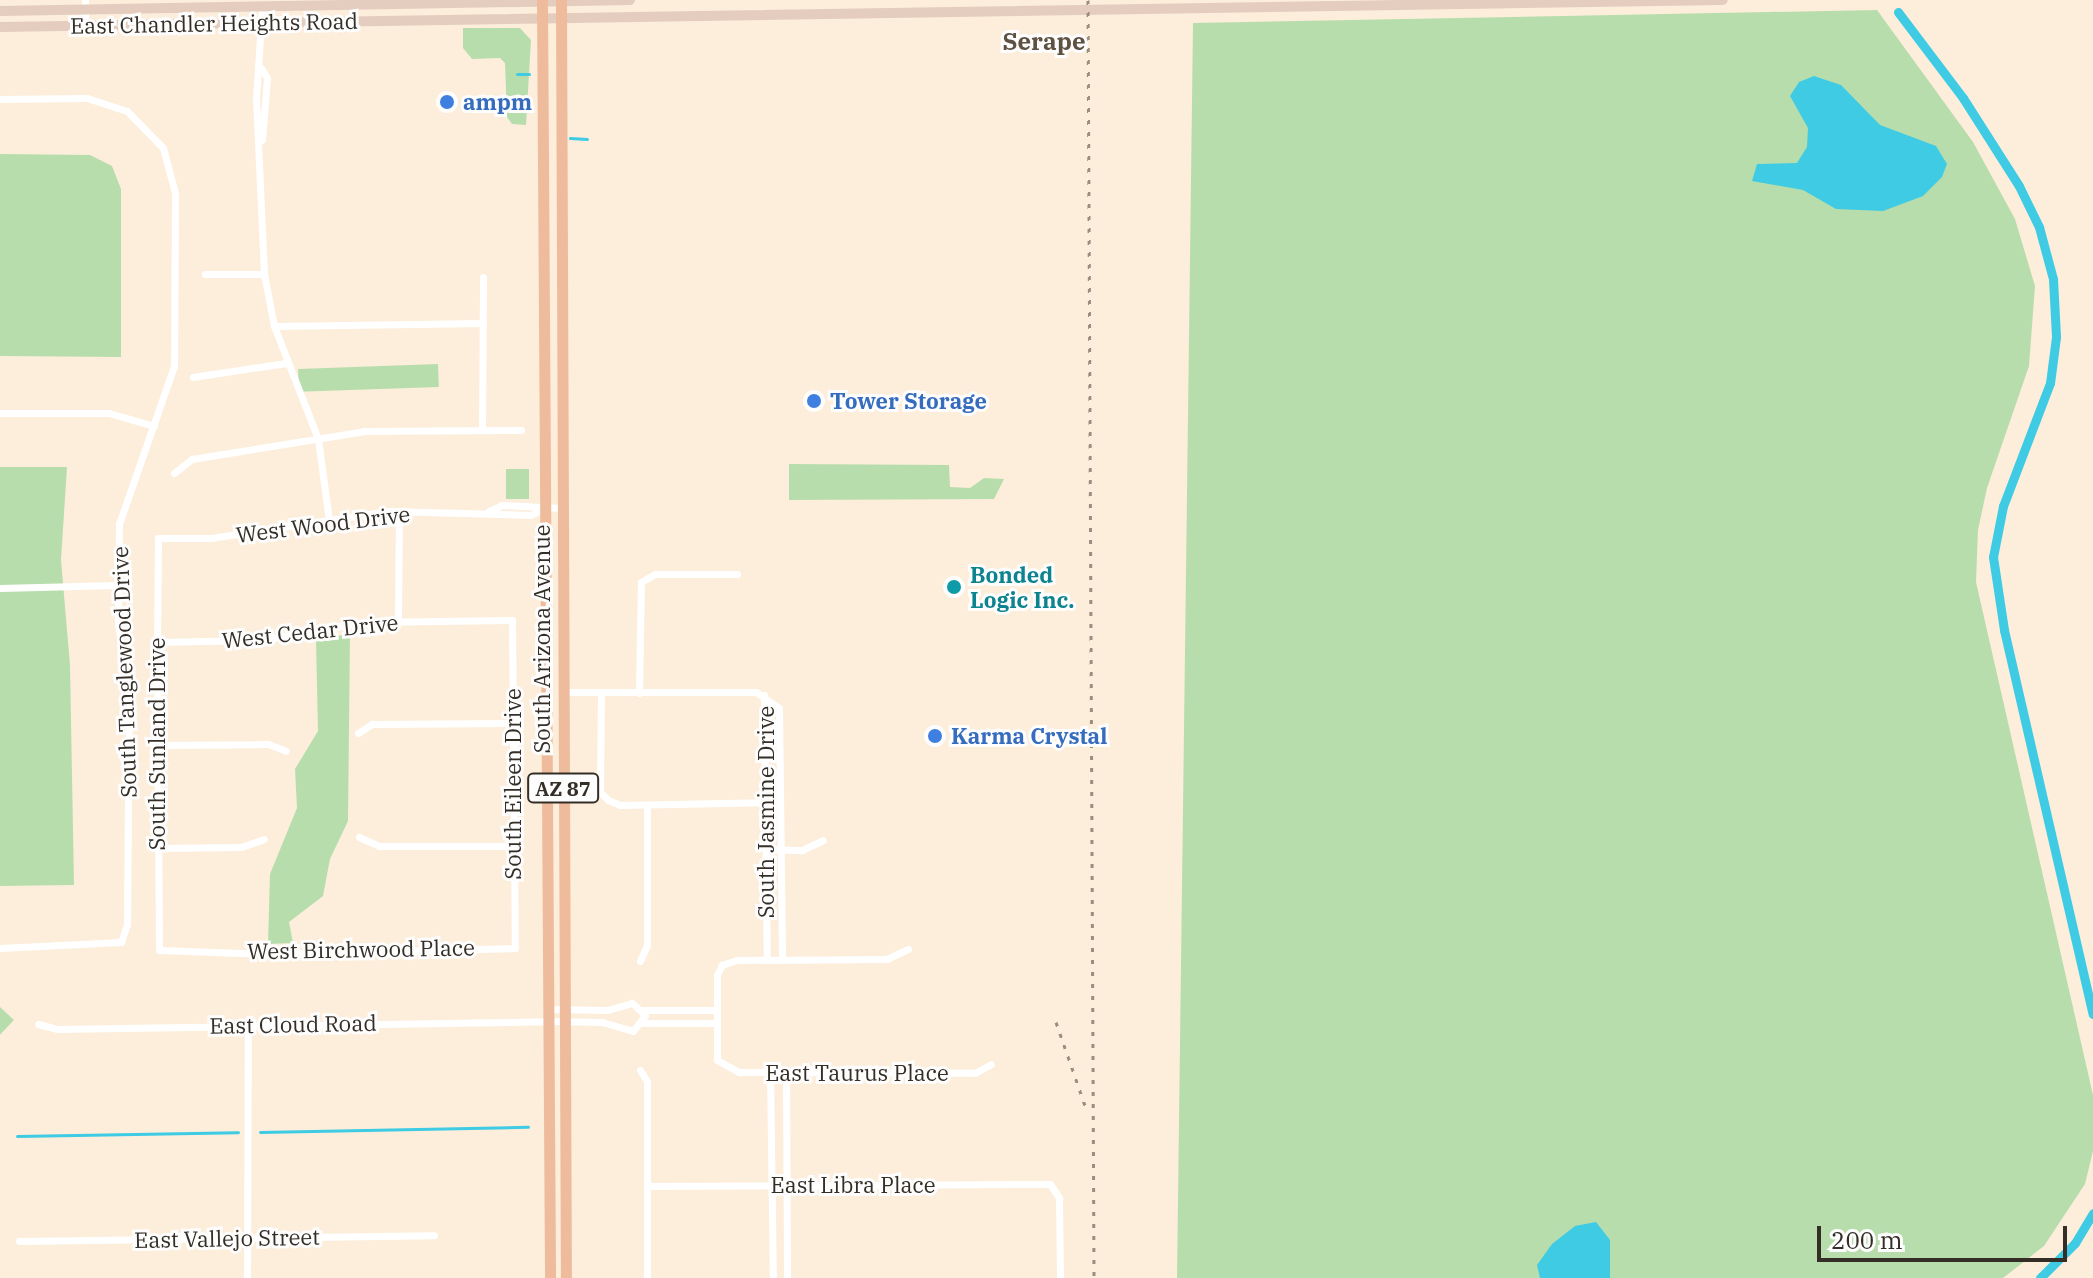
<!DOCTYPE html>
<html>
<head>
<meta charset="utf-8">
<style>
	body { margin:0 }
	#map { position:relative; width:2093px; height:1278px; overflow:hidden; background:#fceedb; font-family:"IBM Plex Serif",serif }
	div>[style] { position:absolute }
	.green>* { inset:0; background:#b8ddac; transform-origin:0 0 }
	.water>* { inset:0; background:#3ecbe3 }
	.stream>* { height:3px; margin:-1.5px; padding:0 1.5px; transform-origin:1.5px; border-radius:1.5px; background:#3ecbe3 }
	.canal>* { height:9px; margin:-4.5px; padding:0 4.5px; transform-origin:4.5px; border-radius:4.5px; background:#3ecbe3 }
	.minor>* { height:7px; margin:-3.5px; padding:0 3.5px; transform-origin:3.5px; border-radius:3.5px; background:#fff }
	.secondary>* { height:10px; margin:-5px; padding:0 5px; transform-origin:5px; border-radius:5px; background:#e4ccbe }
	.primary>* { height:11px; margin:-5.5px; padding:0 5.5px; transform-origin:5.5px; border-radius:5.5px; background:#efbb9d }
	.rail>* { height:3px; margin-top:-1.5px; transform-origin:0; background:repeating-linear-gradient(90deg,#988e81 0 4px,transparent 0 12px) }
	.dots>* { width:22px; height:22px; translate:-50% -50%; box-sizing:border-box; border:4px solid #fdfdfd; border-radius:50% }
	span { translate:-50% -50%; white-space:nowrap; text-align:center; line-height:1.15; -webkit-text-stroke:6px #fdfdfd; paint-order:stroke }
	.shield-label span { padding:2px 6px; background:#fdfdfd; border:2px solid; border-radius:6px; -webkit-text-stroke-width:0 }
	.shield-label { font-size:20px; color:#342e27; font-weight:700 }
	.street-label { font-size:22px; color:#342e27 }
	.shop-label { font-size:22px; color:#366cbe; font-weight:700 }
	.left { translate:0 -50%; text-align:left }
	.culture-label { font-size:22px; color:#0d838f; font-weight:700 }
	.neighbourhood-label { font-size:24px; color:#5d5142; font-weight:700 }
	.scale { position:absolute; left:1817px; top:1226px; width:250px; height:36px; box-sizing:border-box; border:4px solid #342e27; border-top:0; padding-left:10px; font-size:24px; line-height:28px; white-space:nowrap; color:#342e27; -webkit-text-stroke:6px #fdfdfd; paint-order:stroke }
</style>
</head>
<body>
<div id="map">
	<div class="green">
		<div style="clip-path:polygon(1877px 10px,1973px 142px,2015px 219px,2035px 286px,2029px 366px,1987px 488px,1978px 530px,1976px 582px,2093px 1095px,2093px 1151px,2085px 1184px,2044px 1246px,2003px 1278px,1177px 1278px,1193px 23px)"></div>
		<div style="clip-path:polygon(463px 28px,520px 28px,531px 40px,526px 125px,512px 124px,507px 117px,505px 63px,500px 58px,472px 59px,463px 48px)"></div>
		<div style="clip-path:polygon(0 154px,90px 155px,112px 166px,121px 189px,121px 357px,0 356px)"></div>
		<div style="left:438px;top:364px;width:23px;height:140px;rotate:88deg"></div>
		<div style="clip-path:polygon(789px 464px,949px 465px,950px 487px,970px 488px,984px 478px,1004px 479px,994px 499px,789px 500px)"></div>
		<div style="clip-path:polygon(0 467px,67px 467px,61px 560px,70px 665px,74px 885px,0 886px)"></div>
		<div style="left:506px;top:469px;width:23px;height:30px"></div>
		<div style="clip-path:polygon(350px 634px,348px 821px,330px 859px,323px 896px,289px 922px,293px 943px,268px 944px,270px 874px,297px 808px,295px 769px,318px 731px,316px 639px)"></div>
		<div style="left:0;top:1007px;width:19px;height:271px;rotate:43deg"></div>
	</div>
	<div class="water">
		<div style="clip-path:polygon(1814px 76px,1841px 85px,1880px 125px,1936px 146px,1947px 164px,1942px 177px,1923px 196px,1883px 211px,1836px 209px,1803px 190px,1752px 181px,1757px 164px,1797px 163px,1807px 147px,1808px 128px,1790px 96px,1799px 82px)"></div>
		<div style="clip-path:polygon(1596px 1222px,1610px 1240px,1610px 1278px,1540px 1278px,1537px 1265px,1552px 1244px,1575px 1226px)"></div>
	</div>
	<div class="stream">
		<div style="left:517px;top:74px;width:12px"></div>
		<div style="left:570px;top:138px;width:17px;rotate:3deg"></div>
		<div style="left:260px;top:1132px;width:268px;rotate:-1.1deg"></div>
		<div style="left:17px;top:1136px;width:221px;rotate:-1deg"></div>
	</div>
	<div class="canal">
		<div style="left:1898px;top:12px;width:108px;rotate:52.9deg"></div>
		<div style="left:1963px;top:98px;width:104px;rotate:57.5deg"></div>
		<div style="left:2019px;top:186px;width:46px;rotate:64deg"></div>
		<div style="left:2039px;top:227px;width:54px;rotate:74.9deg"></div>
		<div style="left:2053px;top:279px;width:58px;rotate:87deg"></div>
		<div style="left:2056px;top:337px;width:46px;rotate:97.4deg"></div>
		<div style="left:2050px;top:383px;width:132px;rotate:110.9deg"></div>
		<div style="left:2003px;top:506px;width:52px;rotate:101.1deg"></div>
		<div style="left:1993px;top:557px;width:74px;rotate:81.4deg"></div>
		<div style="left:2004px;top:630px;width:394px;rotate:77deg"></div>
		<div style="left:2040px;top:1278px;width:49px;rotate:-45deg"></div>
		<div style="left:2075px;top:1243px;width:35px;rotate:-59deg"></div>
	</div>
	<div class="minor">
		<div style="left:85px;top:0;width:25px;rotate:90deg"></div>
		<div style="left:262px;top:6px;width:92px;rotate:93.7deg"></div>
		<div style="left:256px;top:98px;width:176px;rotate:87.4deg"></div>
		<div style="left:264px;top:274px;width:53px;rotate:79.1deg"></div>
		<div style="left:274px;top:326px;width:121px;rotate:68.7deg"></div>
		<div style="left:318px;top:439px;width:82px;rotate:82.3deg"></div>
		<div style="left:261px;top:68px;width:12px;rotate:59deg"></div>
		<div style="left:267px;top:78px;width:62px;rotate:94.6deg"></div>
		<div style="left:0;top:99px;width:87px;rotate:-0.7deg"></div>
		<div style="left:87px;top:98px;width:42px;rotate:18deg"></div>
		<div style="left:127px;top:111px;width:52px;rotate:45.8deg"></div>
		<div style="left:163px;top:148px;width:47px;rotate:75.1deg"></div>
		<div style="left:175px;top:193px;width:173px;rotate:90.3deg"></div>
		<div style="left:174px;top:366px;width:167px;rotate:109.2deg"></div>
		<div style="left:119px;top:524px;width:100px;rotate:90.6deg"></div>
		<div style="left:118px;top:624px;width:69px;rotate:80.8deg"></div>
		<div style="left:129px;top:692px;width:232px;rotate:90.5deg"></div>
		<div style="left:127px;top:924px;width:19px;rotate:108deg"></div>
		<div style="left:121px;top:942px;width:121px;rotate:177.2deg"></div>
		<div style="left:205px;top:274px;width:59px"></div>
		<div style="left:274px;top:326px;width:209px;rotate:-0.8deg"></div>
		<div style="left:193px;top:377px;width:94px;rotate:-8.6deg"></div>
		<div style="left:0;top:413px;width:109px"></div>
		<div style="left:109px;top:413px;width:47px;rotate:16.1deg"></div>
		<div style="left:482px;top:429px;width:152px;rotate:-89.6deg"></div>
		<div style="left:174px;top:473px;width:23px;rotate:-38deg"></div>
		<div style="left:192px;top:459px;width:174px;rotate:-9.2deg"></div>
		<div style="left:364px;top:431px;width:157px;rotate:-0.4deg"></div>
		<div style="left:489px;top:511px;width:14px;rotate:-25deg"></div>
		<div style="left:502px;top:505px;width:59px;rotate:2.9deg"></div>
		<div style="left:0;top:588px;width:117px;rotate:-1.5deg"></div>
		<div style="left:398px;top:620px;width:109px;rotate:-89.5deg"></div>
		<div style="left:157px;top:642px;width:105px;rotate:-1.1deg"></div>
		<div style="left:262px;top:640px;width:105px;rotate:-9.9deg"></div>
		<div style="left:365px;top:622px;width:147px;rotate:-0.8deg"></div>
		<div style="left:512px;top:620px;width:328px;rotate:89.5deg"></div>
		<div style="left:515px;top:948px;width:243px;rotate:178.6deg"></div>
		<div style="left:272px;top:954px;width:113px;rotate:-178deg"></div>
		<div style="left:159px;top:950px;width:308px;rotate:-90.4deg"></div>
		<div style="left:157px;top:642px;width:104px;rotate:-89.4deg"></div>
		<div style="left:158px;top:538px;width:53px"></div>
		<div style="left:211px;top:538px;width:180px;rotate:-8.6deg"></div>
		<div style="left:389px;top:511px;width:142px;rotate:1.6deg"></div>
		<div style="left:531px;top:515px;width:16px;rotate:-27deg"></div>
		<div style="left:563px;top:692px;width:193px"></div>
		<div style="left:756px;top:692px;width:28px;rotate:35deg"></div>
		<div style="left:779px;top:708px;width:252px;rotate:89.3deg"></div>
		<div style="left:601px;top:693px;width:99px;rotate:90.6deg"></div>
		<div style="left:600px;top:792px;width:11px;rotate:45deg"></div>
		<div style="left:608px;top:800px;width:13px;rotate:23deg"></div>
		<div style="left:620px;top:805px;width:159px;rotate:-1.1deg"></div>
		<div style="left:639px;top:693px;width:111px;rotate:-89deg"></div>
		<div style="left:641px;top:582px;width:16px;rotate:-30deg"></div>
		<div style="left:655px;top:574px;width:82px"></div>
		<div style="left:764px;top:695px;width:265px;rotate:89.4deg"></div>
		<div style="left:358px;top:733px;width:17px;rotate:-33deg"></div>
		<div style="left:372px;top:724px;width:140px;rotate:-0.4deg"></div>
		<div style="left:157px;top:745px;width:111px;rotate:-0.5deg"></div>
		<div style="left:268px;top:744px;width:19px;rotate:21deg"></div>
		<div style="left:359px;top:837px;width:22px;rotate:24deg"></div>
		<div style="left:379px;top:846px;width:134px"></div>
		<div style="left:158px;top:848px;width:83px;rotate:-0.7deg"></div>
		<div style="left:241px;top:847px;width:24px;rotate:-19deg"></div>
		<div style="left:768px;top:849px;width:34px;rotate:2deg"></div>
		<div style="left:802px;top:850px;width:23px;rotate:-25deg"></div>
		<div style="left:908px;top:949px;width:23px;rotate:155deg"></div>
		<div style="left:887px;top:959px;width:150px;rotate:179.6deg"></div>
		<div style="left:737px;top:960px;width:16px;rotate:162deg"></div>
		<div style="left:722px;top:965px;width:11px;rotate:117deg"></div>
		<div style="left:717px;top:975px;width:85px;rotate:90deg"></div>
		<div style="left:717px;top:1060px;width:25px;rotate:29deg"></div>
		<div style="left:739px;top:1072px;width:236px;rotate:0.2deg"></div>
		<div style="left:975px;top:1073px;width:18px;rotate:-29deg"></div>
		<div style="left:640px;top:961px;width:17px;rotate:-66deg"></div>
		<div style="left:647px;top:945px;width:140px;rotate:-90deg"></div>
		<div style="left:643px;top:1010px;width:74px"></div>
		<div style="left:643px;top:1023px;width:74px"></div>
		<div style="left:38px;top:1024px;width:20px;rotate:15deg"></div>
		<div style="left:57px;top:1029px;width:491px;rotate:-0.9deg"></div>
		<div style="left:548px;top:1021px;width:54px;rotate:1.1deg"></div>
		<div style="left:602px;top:1022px;width:32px;rotate:16deg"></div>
		<div style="left:633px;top:1031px;width:20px;rotate:-53deg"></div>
		<div style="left:645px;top:1015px;width:18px;rotate:-137deg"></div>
		<div style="left:632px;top:1003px;width:26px;rotate:164deg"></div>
		<div style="left:607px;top:1010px;width:59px;rotate:-179deg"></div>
		<div style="left:640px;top:1070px;width:13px;rotate:58deg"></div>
		<div style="left:647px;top:1081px;width:197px;rotate:90deg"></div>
		<div style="left:770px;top:1072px;width:206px;rotate:89.2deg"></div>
		<div style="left:786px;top:1072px;width:206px;rotate:89.7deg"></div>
		<div style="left:647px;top:1186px;width:403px;rotate:-0.3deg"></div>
		<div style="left:1050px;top:1184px;width:17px;rotate:57deg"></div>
		<div style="left:1059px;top:1198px;width:80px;rotate:89.3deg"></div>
		<div style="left:19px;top:1241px;width:415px;rotate:-0.8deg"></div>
		<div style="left:247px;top:1278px;width:253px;rotate:-89.8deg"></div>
	</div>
	<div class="secondary">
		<div style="left:0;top:11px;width:630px;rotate:-1deg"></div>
		<div style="left:0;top:27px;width:1723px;rotate:-0.9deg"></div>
	</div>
	<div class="primary">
		<div style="left:542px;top:0;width:1278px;rotate:89.64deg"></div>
		<div style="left:561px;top:0;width:1278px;rotate:89.78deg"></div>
	</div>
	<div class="rail">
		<div style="left:1088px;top:0;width:1278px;rotate:89.73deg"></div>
		<div style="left:1056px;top:1022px;width:91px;rotate:70.8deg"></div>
	</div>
	<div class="dots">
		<div style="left:447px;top:102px;background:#3f7fe0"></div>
		<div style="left:814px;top:401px;background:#3f7fe0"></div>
		<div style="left:954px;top:587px;background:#0f9aa8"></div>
		<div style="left:935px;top:736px;background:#3f7fe0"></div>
	</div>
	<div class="shield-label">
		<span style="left:563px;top:788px">AZ 87</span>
	</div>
	<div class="street-label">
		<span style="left:214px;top:23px;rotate:-1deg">East Chandler Heights Road</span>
		<span style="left:323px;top:524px;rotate:-7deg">West Wood Drive</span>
		<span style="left:310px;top:631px;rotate:-6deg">West Cedar Drive</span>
		<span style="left:542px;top:639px;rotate:-90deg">South Arizona Avenue</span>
		<span style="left:124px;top:672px;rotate:-92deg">South Tanglewood Drive</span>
		<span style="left:157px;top:744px;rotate:-90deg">South Sunland Drive</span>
		<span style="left:513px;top:784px;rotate:-90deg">South Eileen Drive</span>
		<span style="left:766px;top:812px;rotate:-90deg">South Jasmine Drive</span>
		<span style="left:361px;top:949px;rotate:-1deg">West Birchwood Place</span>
		<span style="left:293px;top:1024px;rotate:-1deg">East Cloud Road</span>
		<span style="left:857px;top:1073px">East Taurus Place</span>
		<span style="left:853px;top:1185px">East Libra Place</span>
		<span style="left:227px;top:1238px;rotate:-1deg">East Vallejo Street</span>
	</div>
	<div class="shop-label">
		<span class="left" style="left:463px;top:102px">ampm</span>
		<span class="left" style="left:830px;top:401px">Tower Storage</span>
		<span class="left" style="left:951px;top:736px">Karma Crystal</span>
	</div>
	<div class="culture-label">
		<span class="left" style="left:970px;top:587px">Bonded<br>Logic Inc.</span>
	</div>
	<div class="neighbourhood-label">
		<span style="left:1044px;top:42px">Serape</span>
	</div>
	<div class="scale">200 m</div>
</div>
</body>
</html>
